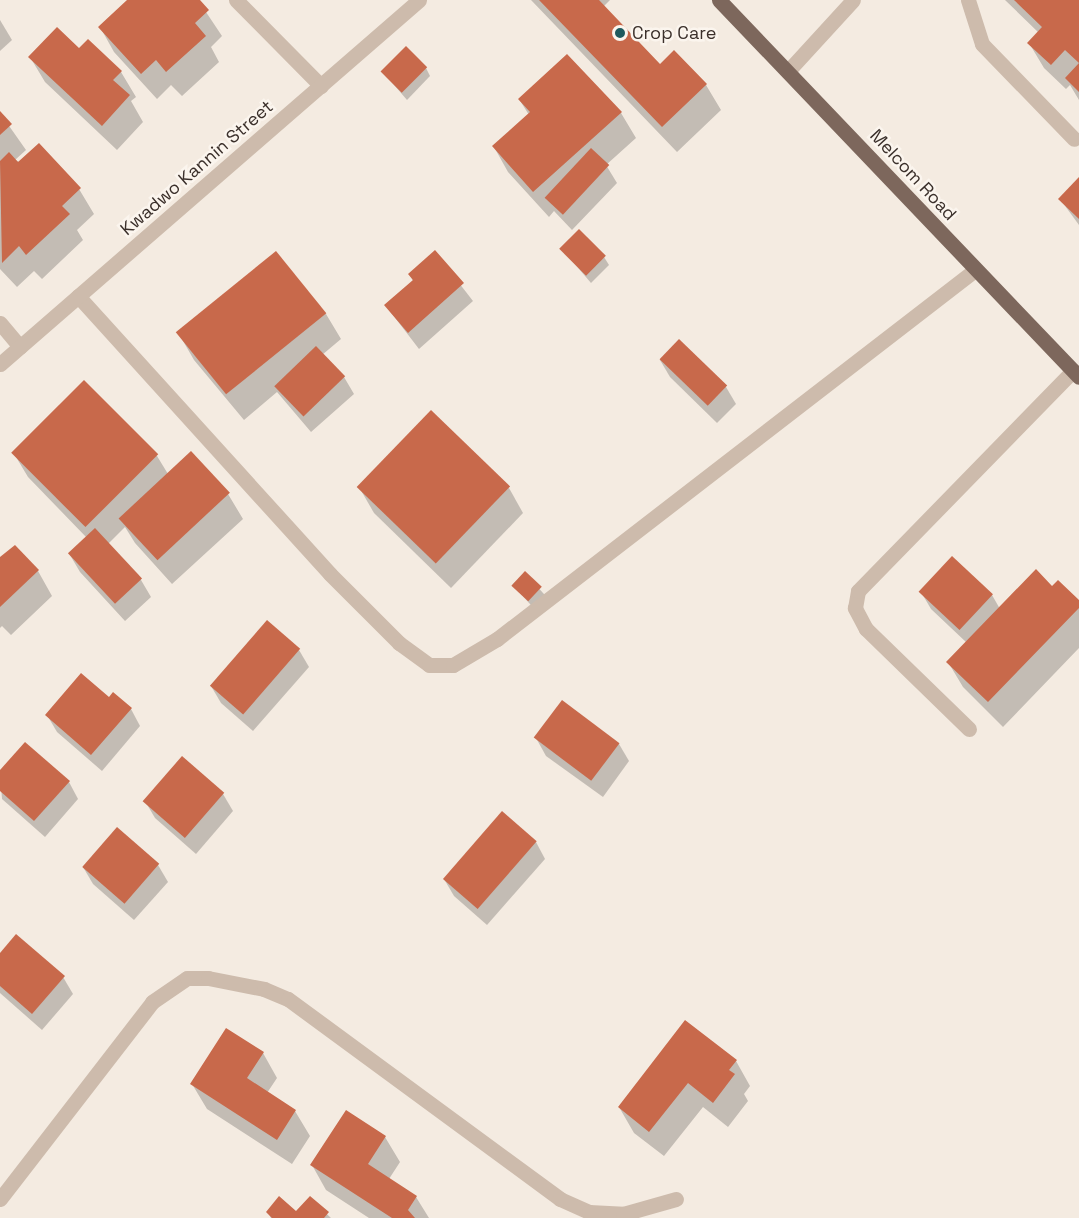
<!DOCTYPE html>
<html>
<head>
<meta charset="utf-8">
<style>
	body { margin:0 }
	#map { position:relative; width:1079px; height:1218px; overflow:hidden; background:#f4ebe1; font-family:"Space Grotesk",sans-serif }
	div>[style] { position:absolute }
	.shadow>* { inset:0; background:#0003; transform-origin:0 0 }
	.building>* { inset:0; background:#c8694b; transform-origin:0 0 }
	.minor>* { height:15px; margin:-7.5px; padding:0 7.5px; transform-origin:7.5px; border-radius:7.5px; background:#cdbbac }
	.major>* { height:15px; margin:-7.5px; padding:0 7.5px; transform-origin:7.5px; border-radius:7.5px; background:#7d675c }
	.dots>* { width:16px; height:16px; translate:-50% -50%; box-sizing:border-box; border:3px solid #fbf5ee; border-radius:50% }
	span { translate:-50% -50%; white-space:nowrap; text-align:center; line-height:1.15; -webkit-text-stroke:5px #fbf5ee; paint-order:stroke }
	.poi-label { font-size:18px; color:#3b302b }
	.left { translate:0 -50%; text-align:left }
	.street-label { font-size:18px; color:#3b302b }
</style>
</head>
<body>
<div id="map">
	<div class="shadow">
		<div style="clip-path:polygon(130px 0,198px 0,222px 36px,211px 47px,219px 62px,182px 96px,171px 85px,157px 99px,114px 52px,100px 27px)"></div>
		<div style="clip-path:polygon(531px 0,610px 0,603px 7px,660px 66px,706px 85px,721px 110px,677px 152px)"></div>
		<div style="clip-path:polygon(1005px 0,1079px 0,1079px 100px,1070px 85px,1066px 89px,1044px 68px,1029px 43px,1039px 33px)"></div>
		<div style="clip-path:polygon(0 20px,12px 40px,0 51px)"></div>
		<div style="clip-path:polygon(79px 50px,121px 72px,136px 97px,131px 101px,143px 122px,117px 150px,45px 82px,30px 57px)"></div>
		<div style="clip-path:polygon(567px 57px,621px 113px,636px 138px,606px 165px,617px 183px,572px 230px,554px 211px,549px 217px,508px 172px,494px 147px,529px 115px,519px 99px)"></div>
		<div style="clip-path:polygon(426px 68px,430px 76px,407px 100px,383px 72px)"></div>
		<div style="clip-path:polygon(0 113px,26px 150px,15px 160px,79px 189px,94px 214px,77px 230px,83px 240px,42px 279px,34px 271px,17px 287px,0 269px)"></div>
		<div style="clip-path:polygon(1079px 179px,1079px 225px,1060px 199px)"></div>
		<div style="clip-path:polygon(562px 249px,604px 257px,609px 265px,591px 283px)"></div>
		<div style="clip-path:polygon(435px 252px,473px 301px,419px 349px,386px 306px,413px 281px,410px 275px)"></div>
		<div style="clip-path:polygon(326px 314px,341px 339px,322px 355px,344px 377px,354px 394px,311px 432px,277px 392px,244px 420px,194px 360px,179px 334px)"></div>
		<div style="clip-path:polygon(679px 341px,726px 387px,736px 404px,717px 423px,670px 377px,660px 360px)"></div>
		<div style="clip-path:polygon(13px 452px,157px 456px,168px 474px,228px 494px,243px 519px,172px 584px,135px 543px,125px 527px,108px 544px,141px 580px,151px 597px,125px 621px,80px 572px,70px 555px,87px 538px,28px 477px)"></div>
		<div style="clip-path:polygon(359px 487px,509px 488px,523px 513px,451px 588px,374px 513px)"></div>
		<div style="clip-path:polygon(0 559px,38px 571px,52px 596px,11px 635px,2px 626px,0 628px)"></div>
		<div style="left:525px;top:573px;width:31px;height:17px;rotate:48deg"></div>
		<div style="clip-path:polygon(1052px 588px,1079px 602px,1079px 648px,1003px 727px,963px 687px,948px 662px,967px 643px,931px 609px,921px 592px,992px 595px,1000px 609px)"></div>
		<div style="clip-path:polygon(299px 650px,309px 667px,253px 731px,221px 703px,211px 686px)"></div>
		<div style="clip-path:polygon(109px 699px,131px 709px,140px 726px,102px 771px,57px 732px,47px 715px)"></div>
		<div style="clip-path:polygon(536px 738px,619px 744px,629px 761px,603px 797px,546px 756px)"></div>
		<div style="clip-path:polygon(0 773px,69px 782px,78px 799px,45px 837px,2px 799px)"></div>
		<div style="clip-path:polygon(223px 794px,233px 811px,196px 854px,155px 818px,145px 801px)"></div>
		<div style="clip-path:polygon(117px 829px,158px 865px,168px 882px,134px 920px,93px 884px,83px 867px)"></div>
		<div style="clip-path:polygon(536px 842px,545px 859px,487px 925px,454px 896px,444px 879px)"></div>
		<div style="clip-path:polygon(0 955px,63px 977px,73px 994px,42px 1030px,0 993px)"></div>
		<div style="clip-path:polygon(263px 1053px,277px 1078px,267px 1093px,295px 1111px,310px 1136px,292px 1164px,207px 1109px,192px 1084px)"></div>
		<div style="clip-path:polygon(736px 1061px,750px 1086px,744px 1094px,748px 1101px,728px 1127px,703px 1107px,664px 1156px,634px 1133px,619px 1107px)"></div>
		<div style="clip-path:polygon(385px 1137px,400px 1162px,389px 1179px,416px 1197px,429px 1218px,369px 1218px,326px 1190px,312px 1165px)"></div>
		<div style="clip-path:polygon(310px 1198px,331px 1218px,271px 1218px,268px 1212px,297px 1214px)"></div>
	</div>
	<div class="building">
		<div style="clip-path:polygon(127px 0,200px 0,209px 10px,195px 23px,206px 36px,166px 72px,156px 60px,141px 74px,98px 27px)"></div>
		<div style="clip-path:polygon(539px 0,599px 0,660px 64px,674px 50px,707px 84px,662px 127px)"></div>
		<div style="clip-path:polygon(1014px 0,1079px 0,1079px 92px,1065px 78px,1079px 63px,1065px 50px,1051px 65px,1027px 43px,1042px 27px)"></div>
		<div style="clip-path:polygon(57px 27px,79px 48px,88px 39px,122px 71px,113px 80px,130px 95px,102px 126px,28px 57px)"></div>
		<div style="left:406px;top:46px;width:30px;height:36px;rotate:45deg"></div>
		<div style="clip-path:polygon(567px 54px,622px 112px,533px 192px,492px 146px,530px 112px,518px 99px)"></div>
		<div style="clip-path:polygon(0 111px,12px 124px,0 135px)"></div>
		<div style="clip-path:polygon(39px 143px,81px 188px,62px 206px,70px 214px,26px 255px,19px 246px,2px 263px,0 161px,9px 152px,18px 162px)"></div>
		<div style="left:591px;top:148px;width:25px;height:68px;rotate:43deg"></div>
		<div style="clip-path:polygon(1079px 177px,1079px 219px,1058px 199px)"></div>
		<div style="left:579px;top:229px;width:38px;height:28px;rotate:45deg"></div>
		<div style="clip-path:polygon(435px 250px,464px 283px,408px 333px,384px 305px,413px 280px,408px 274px)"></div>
		<div style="left:276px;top:251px;width:80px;height:129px;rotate:51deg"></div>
		<div style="left:679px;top:339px;width:67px;height:28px;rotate:44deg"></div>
		<div style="left:316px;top:346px;width:42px;height:58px;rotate:46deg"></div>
		<div style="left:84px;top:380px;width:105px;height:103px;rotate:45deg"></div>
		<div style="left:431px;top:410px;width:110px;height:107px;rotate:44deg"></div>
		<div style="left:191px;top:451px;width:57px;height:99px;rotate:47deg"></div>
		<div style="left:95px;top:528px;width:69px;height:37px;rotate:47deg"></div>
		<div style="clip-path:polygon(15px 545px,39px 570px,0 607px,0 557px)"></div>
		<div style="left:952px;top:556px;width:56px;height:49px;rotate:43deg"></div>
		<div style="clip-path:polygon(1036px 569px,1052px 586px,1058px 580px,1079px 600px,1079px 608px,988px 702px,946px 662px)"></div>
		<div style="left:525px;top:571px;width:23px;height:20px;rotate:43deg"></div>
		<div style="left:267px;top:620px;width:44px;height:87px;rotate:41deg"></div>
		<div style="clip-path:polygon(81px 673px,109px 697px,113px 692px,132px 708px,91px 755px,45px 715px)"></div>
		<div style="left:562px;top:700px;width:72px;height:47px;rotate:37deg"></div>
		<div style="clip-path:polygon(25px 742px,70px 781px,34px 821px,0 791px,0 770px)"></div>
		<div style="left:182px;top:756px;width:56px;height:60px;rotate:41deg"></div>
		<div style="left:502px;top:811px;width:46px;height:90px;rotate:41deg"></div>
		<div style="left:117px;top:827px;width:56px;height:53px;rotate:41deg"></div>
		<div style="clip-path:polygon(16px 934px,65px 976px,32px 1014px,0 986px,0 953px)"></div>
		<div style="clip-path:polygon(685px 1020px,737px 1060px,729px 1070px,735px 1074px,713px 1103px,688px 1083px,649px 1132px,618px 1107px)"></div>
		<div style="clip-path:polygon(226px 1028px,264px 1052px,247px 1078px,296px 1110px,277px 1140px,190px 1084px)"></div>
		<div style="clip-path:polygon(346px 1110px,386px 1136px,368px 1164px,417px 1196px,408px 1210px,415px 1218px,392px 1218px,310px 1165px)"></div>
		<div style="clip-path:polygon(279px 1196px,296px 1211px,310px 1196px,329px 1212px,324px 1218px,272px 1218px,266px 1212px)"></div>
	</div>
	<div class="minor">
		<div style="left:236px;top:0;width:121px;rotate:45.3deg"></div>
		<div style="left:968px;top:0;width:46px;rotate:72.3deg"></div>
		<div style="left:982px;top:44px;width:132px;rotate:45.9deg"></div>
		<div style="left:788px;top:71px;width:96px;rotate:-47.5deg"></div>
		<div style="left:78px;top:296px;width:375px;rotate:47.8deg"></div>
		<div style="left:330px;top:574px;width:98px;rotate:45deg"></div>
		<div style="left:399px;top:643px;width:37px;rotate:36deg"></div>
		<div style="left:429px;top:665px;width:24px"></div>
		<div style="left:453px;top:665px;width:51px;rotate:-30.6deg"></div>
		<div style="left:497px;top:639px;width:604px;rotate:-37.67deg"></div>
		<div style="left:0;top:323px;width:31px;rotate:50deg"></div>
		<div style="left:0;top:364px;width:555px;rotate:-40.98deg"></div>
		<div style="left:969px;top:729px;width:144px;rotate:-135.8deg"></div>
		<div style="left:866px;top:629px;width:24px;rotate:-118deg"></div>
		<div style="left:855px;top:608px;width:17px;rotate:-80deg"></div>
		<div style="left:858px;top:591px;width:308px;rotate:-45.7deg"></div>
		<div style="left:0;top:1199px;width:249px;rotate:-52.3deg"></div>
		<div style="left:152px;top:1002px;width:42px;rotate:-34.4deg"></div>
		<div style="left:187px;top:978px;width:21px"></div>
		<div style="left:208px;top:978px;width:57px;rotate:11.1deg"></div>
		<div style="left:264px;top:989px;width:26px;rotate:23deg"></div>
		<div style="left:288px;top:999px;width:338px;rotate:36.3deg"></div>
		<div style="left:560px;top:1199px;width:32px;rotate:24deg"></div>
		<div style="left:589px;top:1212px;width:34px;rotate:3deg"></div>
		<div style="left:623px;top:1214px;width:55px;rotate:-15.8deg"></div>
	</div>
	<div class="major">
		<div style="left:719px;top:0;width:521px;rotate:46.32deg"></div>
	</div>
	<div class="dots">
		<div style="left:620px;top:33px;background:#1f5a5e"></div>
	</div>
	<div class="poi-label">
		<span class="left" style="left:632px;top:33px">Crop Care</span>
	</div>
	<div class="street-label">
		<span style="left:197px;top:168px;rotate:-41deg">Kwadwo Kannin Street</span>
		<span style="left:913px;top:175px;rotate:47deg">Melcom Road</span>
	</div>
</div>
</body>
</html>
